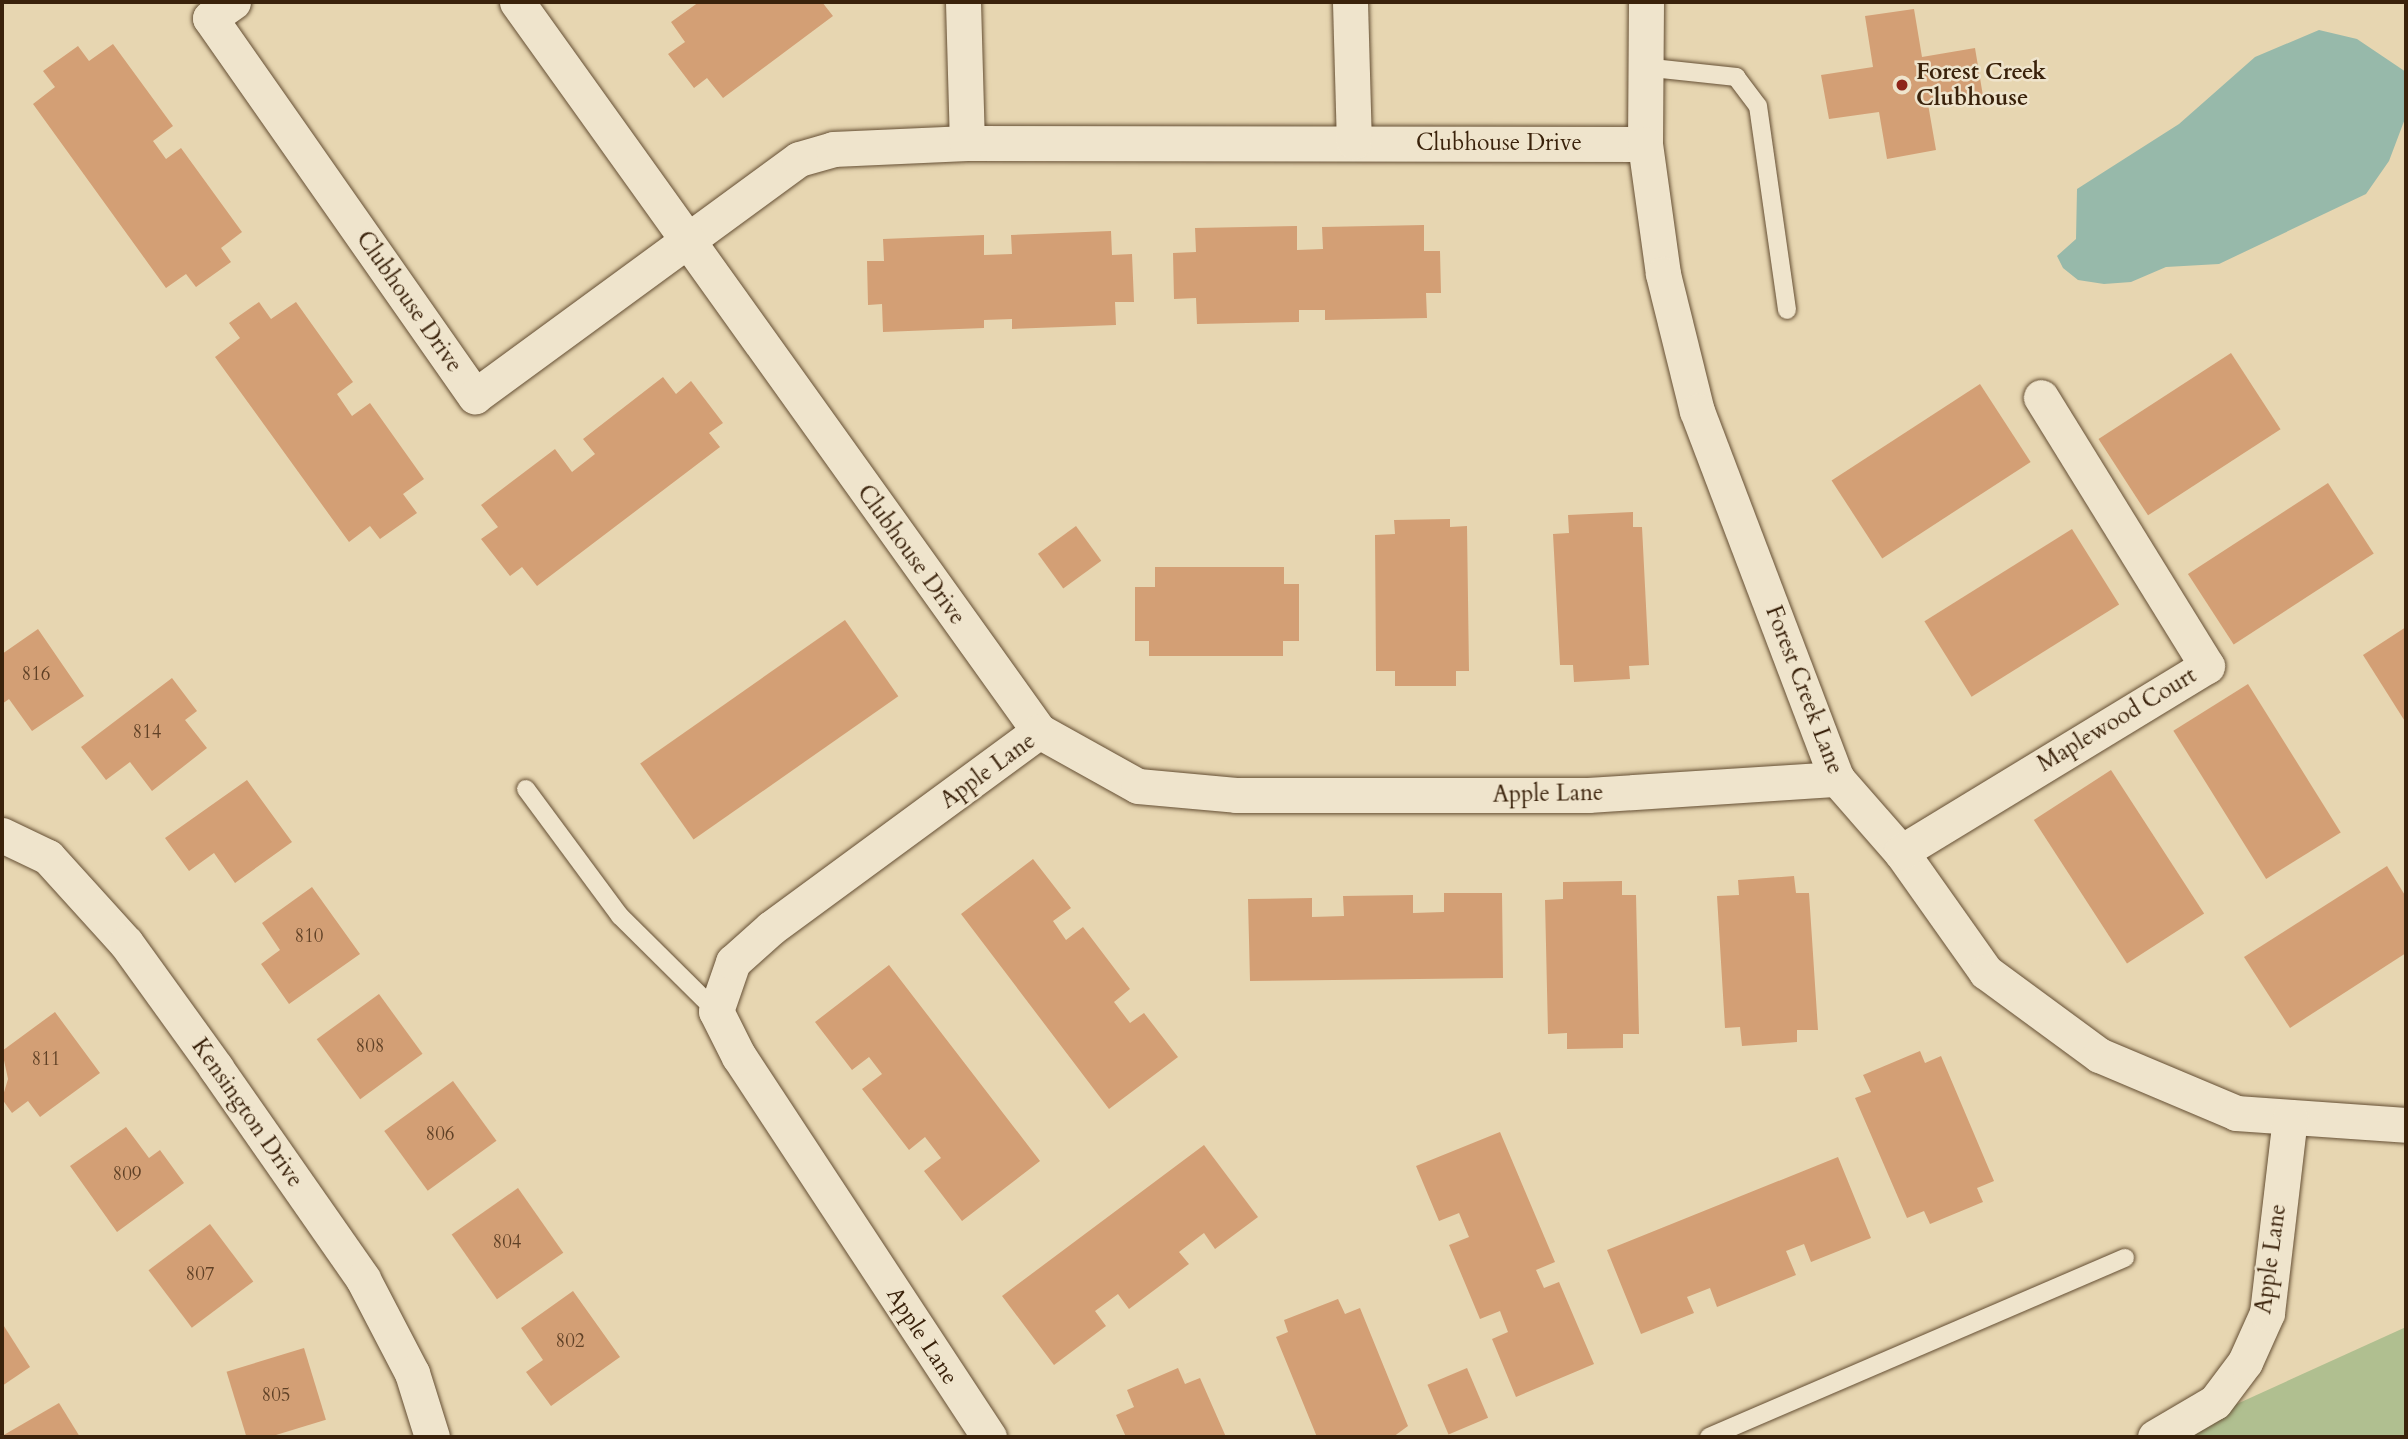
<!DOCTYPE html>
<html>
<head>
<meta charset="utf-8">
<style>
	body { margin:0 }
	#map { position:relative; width:2408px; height:1439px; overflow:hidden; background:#e7d6b1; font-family:Cardo,serif }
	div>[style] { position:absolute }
	.green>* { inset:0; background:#b0bf90 }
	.water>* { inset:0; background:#97b9aa }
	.building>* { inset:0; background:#d39f75; transform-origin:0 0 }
	.roads { filter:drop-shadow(0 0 2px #654f34) drop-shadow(0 0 2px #654f34) }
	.lane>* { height:18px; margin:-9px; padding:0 9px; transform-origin:9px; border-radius:9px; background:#efe4cc }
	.street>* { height:35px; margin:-17.5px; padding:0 17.5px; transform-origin:17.5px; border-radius:17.5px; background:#efe4cc }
	.dots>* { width:19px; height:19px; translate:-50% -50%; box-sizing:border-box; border:4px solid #efe4cc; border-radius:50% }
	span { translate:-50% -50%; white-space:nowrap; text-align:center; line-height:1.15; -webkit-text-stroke:5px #efe4cc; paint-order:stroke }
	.number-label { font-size:19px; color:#604126 }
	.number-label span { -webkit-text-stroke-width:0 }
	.poi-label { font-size:23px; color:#3a220b; font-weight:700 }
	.left { translate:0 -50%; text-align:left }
	.street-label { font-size:23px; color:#3a220b }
	.frame { position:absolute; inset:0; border:4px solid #3a220b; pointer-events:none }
</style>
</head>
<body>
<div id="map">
	<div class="green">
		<div style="clip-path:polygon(2406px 1327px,2406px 1437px,2164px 1437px)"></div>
	</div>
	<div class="water">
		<div style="clip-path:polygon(2319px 30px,2357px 39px,2406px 72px,2406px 116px,2389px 161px,2366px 194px,2219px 264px,2166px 267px,2131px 282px,2104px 284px,2078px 280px,2063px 268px,2057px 256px,2076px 239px,2077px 189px,2179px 124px,2255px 57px)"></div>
	</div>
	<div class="building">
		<div style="clip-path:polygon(699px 2px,822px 2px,833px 16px,723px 98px,707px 78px,694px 88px,668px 54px,685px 42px,671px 22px)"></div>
		<div style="clip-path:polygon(1914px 9px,1922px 57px,1975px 48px,1983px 96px,1928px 104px,1936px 150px,1887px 159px,1879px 112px,1829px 119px,1821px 75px,1873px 67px,1865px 16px)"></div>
		<div style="clip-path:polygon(113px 44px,173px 126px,153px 141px,166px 159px,181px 148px,242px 232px,221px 248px,231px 262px,196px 287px,186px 274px,166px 288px,33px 104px,55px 87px,43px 71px,78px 46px,89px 61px)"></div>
		<div style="clip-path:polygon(1424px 225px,1424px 251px,1440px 251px,1441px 293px,1426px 293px,1427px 318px,1325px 320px,1325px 310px,1299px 310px,1299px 322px,1197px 324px,1196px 298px,1174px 299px,1173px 253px,1196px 252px,1195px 228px,1297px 226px,1297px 250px,1323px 249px,1322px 227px)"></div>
		<div style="clip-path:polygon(1111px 231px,1112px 255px,1132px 254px,1134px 302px,1115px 302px,1116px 325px,1012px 329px,1012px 319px,984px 320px,984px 328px,883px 332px,882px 304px,868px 305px,867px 261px,884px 261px,883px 239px,984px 235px,984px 255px,1012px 254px,1011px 235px)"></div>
		<div style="clip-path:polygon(259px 302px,271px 319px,296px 302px,353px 382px,337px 394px,352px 416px,370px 403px,424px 479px,403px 494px,417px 513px,380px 539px,370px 526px,349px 542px,215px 357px,240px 338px,229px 323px)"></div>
		<div style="left:2231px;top:353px;width:91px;height:158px;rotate:57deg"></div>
		<div style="clip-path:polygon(663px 377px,676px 394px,691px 381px,723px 423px,709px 433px,720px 447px,537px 586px,522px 567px,510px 576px,481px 539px,498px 527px,481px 505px,555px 449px,572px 472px,595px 454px,583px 439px)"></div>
		<div style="left:1980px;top:384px;width:93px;height:177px;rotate:57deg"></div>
		<div style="left:2328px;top:483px;width:84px;height:167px;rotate:57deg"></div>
		<div style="clip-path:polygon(1633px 512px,1633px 527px,1642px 527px,1649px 665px,1629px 666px,1630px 679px,1574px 682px,1573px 665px,1560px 665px,1553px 534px,1569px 533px,1568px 515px)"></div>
		<div style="clip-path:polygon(1450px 519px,1450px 527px,1467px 526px,1469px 671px,1456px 671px,1456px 686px,1395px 686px,1395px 671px,1376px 671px,1375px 535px,1395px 534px,1394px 520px)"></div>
		<div style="left:1076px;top:526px;width:43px;height:47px;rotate:54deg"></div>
		<div style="left:2072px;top:529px;width:89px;height:174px;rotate:58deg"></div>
		<div style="clip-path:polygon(1155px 567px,1284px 567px,1284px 584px,1299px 584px,1299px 641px,1283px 641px,1283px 656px,1149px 656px,1149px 641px,1135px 641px,1135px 587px,1155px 587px)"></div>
		<div style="left:845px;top:620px;width:93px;height:250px;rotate:55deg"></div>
		<div style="clip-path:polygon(2406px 627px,2406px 723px,2363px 655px)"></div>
		<div style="clip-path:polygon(38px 629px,84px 696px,32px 731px,9px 699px,2px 704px,2px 654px)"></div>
		<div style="clip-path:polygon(172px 678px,197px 711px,185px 720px,207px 748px,152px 791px,130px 762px,106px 780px,81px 747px)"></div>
		<div style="left:2248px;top:684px;width:175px;height:88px;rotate:58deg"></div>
		<div style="left:2111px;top:770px;width:171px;height:92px;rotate:57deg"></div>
		<div style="clip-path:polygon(247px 780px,292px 842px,235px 883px,214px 853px,189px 871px,165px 838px)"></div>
		<div style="clip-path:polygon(1033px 859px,1071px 908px,1053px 921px,1066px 940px,1083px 927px,1130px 989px,1114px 1002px,1130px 1023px,1144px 1013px,1178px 1057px,1109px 1109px,961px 914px)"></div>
		<div style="clip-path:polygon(2387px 866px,2406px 897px,2406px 953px,2290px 1028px,2244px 957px)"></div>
		<div style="clip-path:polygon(1794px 876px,1796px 893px,1809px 893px,1818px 1030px,1797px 1030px,1797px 1042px,1742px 1046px,1740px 1027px,1725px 1028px,1717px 896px,1739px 895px,1738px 880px)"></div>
		<div style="clip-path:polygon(1622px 881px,1622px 895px,1636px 895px,1639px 1034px,1623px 1034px,1623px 1048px,1567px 1049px,1567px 1033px,1548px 1034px,1545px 900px,1563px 899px,1563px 882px)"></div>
		<div style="clip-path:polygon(312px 887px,360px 954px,289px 1004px,261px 964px,280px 950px,262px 923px)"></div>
		<div style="clip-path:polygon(1444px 893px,1502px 893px,1503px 978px,1250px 981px,1248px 899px,1312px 898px,1312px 917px,1344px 916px,1343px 896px,1413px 895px,1413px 913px,1444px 912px)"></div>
		<div style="clip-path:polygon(889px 965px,1040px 1161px,962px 1221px,924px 1171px,941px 1158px,925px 1137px,909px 1150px,862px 1089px,882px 1074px,869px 1057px,852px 1070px,815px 1022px)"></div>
		<div style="left:379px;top:994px;width:74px;height:77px;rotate:54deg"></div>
		<div style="clip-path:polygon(55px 1012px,100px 1073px,40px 1117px,28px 1101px,12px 1113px,2px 1099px,8px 1079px,2px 1051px)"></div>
		<div style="clip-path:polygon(1920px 1051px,1925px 1063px,1941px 1056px,1994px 1181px,1977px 1188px,1983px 1202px,1930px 1224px,1924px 1211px,1907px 1218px,1855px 1098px,1871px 1092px,1863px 1075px)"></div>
		<div style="left:453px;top:1081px;width:74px;height:85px;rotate:54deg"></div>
		<div style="clip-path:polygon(126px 1127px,149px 1158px,160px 1150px,184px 1183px,117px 1232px,70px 1166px)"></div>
		<div style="clip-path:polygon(1500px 1132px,1555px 1262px,1536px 1270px,1544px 1288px,1559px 1282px,1594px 1364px,1516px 1397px,1492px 1339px,1508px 1332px,1500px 1311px,1480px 1319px,1449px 1245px,1469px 1237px,1459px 1213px,1439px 1221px,1416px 1166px)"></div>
		<div style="clip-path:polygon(1204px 1145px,1258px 1217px,1215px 1249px,1204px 1233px,1179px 1252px,1189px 1264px,1129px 1309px,1118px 1294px,1095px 1311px,1106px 1326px,1054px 1365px,1002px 1296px)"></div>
		<div style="clip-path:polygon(1838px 1157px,1871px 1238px,1811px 1262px,1804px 1244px,1786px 1251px,1796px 1275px,1717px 1307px,1710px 1288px,1687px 1297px,1694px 1313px,1641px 1334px,1607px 1250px)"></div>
		<div style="left:518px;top:1188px;width:79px;height:81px;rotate:55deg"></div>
		<div style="left:210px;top:1224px;width:72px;height:77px;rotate:53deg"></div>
		<div style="clip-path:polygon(573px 1291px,620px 1357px,551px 1406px,526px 1372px,543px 1360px,521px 1328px)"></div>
		<div style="clip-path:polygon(1338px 1299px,1345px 1314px,1360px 1308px,1408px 1426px,1393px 1437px,1317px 1437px,1276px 1337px,1288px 1332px,1284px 1320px)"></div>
		<div style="clip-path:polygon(2px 1323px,30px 1367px,2px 1386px)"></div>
		<div style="left:304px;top:1348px;width:75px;height:81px;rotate:73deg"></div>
		<div style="clip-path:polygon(1178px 1368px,1185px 1384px,1200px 1378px,1226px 1437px,1126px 1437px,1116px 1415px,1134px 1407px,1127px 1390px)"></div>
		<div style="left:1467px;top:1368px;width:54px;height:43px;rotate:67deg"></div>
		<div style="clip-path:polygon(59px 1403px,80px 1437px,2px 1437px,2px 1436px)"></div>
	</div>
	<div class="roads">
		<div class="lane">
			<div style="left:1643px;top:67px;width:94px;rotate:6.1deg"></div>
			<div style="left:1736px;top:77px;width:36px;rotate:53deg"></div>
			<div style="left:1758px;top:106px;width:206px;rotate:81.9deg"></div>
			<div style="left:526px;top:789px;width:158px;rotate:53.5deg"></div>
			<div style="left:620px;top:916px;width:135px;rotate:44.7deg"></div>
			<div style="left:1709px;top:1437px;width:453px;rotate:-23.3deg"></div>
		</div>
		<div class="street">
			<div style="left:233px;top:2px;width:28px;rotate:145deg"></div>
			<div style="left:210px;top:18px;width:462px;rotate:55deg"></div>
			<div style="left:475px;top:396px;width:401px;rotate:-36.2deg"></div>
			<div style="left:799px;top:159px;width:35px;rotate:-16deg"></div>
			<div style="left:833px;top:149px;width:134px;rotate:-2.6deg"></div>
			<div style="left:967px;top:143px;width:678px;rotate:0.08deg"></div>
			<div style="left:517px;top:2px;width:897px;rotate:54.4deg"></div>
			<div style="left:963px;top:2px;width:141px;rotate:88.4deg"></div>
			<div style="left:1350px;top:2px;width:140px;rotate:88.4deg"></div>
			<div style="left:1646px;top:2px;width:142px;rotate:90.4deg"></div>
			<div style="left:1645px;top:144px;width:131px;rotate:82.1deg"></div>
			<div style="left:1663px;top:274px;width:141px;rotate:76.1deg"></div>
			<div style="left:1697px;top:411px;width:394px;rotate:69.2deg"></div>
			<div style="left:1837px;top:779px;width:97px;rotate:48.8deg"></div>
			<div style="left:1901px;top:852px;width:147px;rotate:54.7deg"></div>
			<div style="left:1986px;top:972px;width:140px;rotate:36.3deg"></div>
			<div style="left:2099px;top:1055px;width:149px;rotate:22.9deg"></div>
			<div style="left:2236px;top:1113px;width:170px;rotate:4deg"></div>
			<div style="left:2px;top:835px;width:51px;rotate:25.6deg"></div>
			<div style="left:48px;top:857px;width:116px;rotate:47.8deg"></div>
			<div style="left:126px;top:943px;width:154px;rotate:54.2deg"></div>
			<div style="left:216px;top:1068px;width:257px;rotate:55.1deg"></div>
			<div style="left:363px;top:1279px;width:106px;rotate:62.5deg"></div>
			<div style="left:412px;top:1373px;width:67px;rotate:72.6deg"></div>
			<div style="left:1901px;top:852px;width:358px;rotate:-31.3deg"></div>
			<div style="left:2207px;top:666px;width:316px;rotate:-121.7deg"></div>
			<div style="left:989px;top:1437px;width:455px;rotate:-123.3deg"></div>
			<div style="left:739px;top:1057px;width:51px;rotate:-116.6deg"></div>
			<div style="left:716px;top:1011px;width:52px;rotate:-70.9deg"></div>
			<div style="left:733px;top:962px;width:51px;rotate:-41.8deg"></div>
			<div style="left:771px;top:928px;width:333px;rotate:-36.3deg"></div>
			<div style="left:1039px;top:731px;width:113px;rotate:29.1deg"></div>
			<div style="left:1138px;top:786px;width:98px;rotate:5.2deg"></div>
			<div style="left:1236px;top:795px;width:352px"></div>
			<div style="left:1588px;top:795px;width:250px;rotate:-3.7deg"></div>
			<div style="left:2155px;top:1437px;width:69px;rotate:-30.3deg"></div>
			<div style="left:2215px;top:1402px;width:50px;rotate:-53.1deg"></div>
			<div style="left:2245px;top:1362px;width:54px;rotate:-65.8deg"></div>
			<div style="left:2267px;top:1313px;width:197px;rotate:-83.3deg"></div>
		</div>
	</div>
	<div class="dots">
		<div style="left:1902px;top:85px;background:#8f2418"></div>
	</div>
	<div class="number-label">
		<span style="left:36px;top:675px">816</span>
		<span style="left:147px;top:733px">814</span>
		<span style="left:309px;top:937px">810</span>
		<span style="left:370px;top:1047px">808</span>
		<span style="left:46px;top:1060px">811</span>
		<span style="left:440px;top:1135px">806</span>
		<span style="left:127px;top:1175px">809</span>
		<span style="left:507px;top:1243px">804</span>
		<span style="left:200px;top:1275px">807</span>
		<span style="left:570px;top:1342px">802</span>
		<span style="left:276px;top:1396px">805</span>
	</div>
	<div class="poi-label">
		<span class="left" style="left:1916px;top:85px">Forest Creek<br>Clubhouse</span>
	</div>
	<div class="street-label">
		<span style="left:1499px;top:143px">Clubhouse Drive</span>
		<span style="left:409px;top:302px;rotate:55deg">Clubhouse Drive</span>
		<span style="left:911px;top:555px;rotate:54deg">Clubhouse Drive</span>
		<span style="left:1804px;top:690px;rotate:69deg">Forest Creek Lane</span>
		<span style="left:2117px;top:720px;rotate:-31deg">Maplewood Court</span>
		<span style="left:988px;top:771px;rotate:-36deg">Apple Lane</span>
		<span style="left:1548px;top:794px;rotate:-1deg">Apple Lane</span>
		<span style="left:247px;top:1113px;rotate:55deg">Kensington Drive</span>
		<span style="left:2271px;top:1259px;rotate:-82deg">Apple Lane</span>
		<span style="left:922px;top:1336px;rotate:57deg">Apple Lane</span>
	</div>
	<div class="frame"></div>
</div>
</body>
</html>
